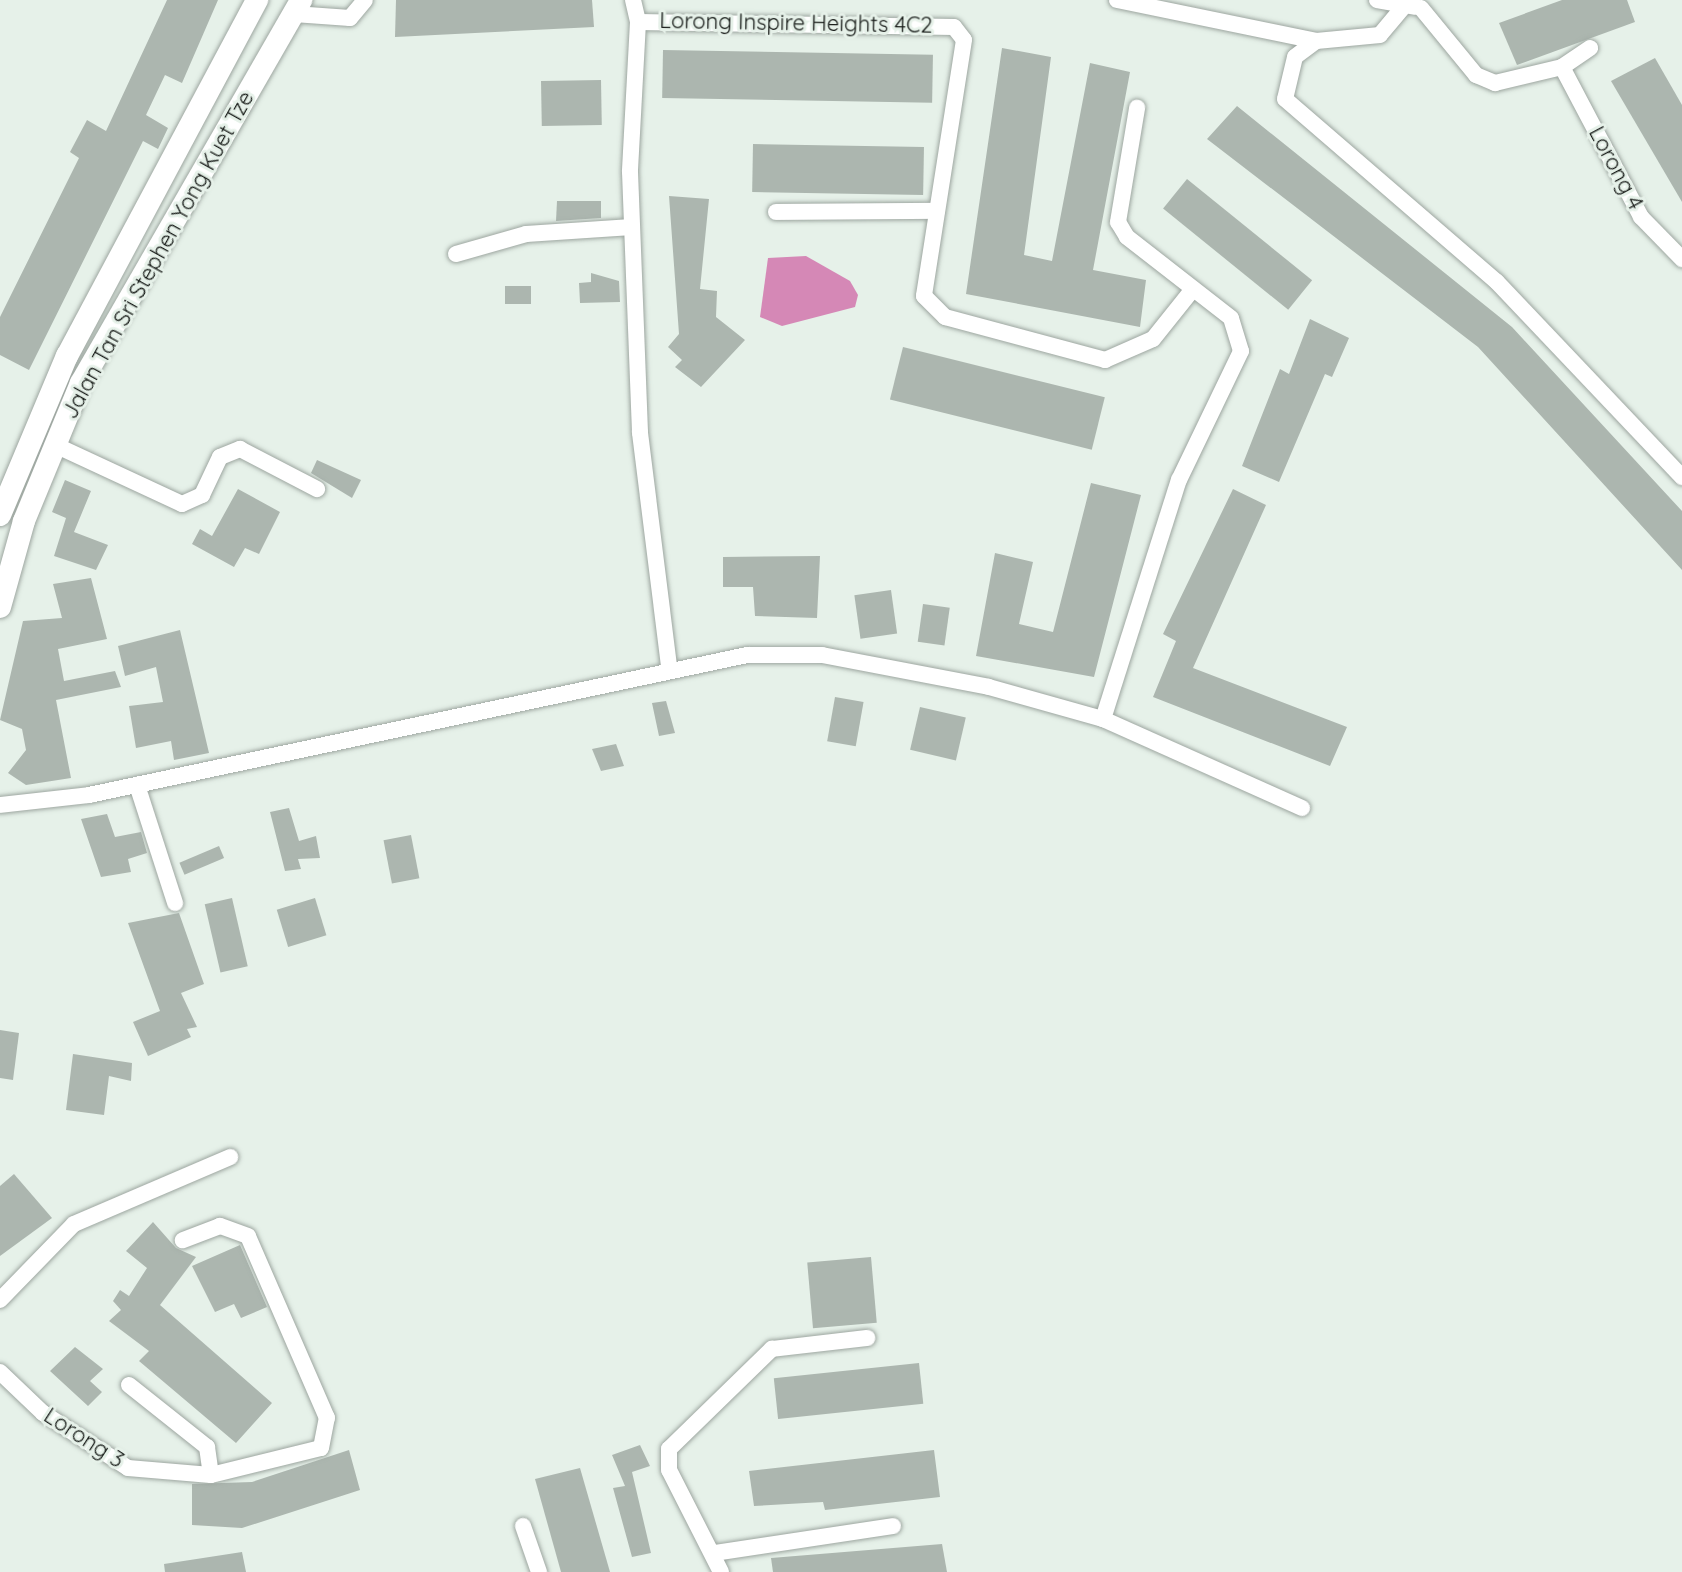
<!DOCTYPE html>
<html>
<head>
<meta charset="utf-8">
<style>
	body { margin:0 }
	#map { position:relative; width:1682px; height:1572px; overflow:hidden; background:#e6f1e9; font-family:Quicksand,sans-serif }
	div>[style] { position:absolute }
	.water>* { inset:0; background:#d588b6 }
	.building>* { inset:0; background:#acb6af; transform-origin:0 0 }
	.roads { filter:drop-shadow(0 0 2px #9da6a0) drop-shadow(0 0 2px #9da6a0) }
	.street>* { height:16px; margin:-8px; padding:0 8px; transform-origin:8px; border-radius:8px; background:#fff }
	.secondary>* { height:22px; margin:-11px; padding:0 11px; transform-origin:11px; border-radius:11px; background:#fff }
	span { translate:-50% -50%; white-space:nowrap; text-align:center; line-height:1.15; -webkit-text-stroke:6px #e6f1e9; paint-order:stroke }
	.street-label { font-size:22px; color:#181c19 }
</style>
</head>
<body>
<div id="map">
	<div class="water">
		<div style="clip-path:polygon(806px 256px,850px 281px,858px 295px,855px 307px,782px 326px,760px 317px,768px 258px)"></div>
	</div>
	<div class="building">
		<div style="clip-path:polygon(167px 0,218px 0,182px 83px,165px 75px,146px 115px,168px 128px,158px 149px,143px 141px,29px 370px,0 355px,0 317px,79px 158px,70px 152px,87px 120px,106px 131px)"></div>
		<div style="clip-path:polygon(396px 0,592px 0,594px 27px,395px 37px)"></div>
		<div style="clip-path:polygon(1562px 0,1627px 0,1635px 22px,1517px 65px,1499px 23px)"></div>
		<div style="clip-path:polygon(1002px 48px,1051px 57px,1024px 255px,1052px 261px,1090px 63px,1130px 72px,1093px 270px,1146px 280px,1140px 327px,966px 294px)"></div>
		<div style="left:663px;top:50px;width:270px;height:48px;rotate:1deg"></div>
		<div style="clip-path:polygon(1655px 58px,1682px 105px,1682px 202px,1611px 81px)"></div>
		<div style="left:601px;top:80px;width:45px;height:60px;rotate:89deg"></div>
		<div style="clip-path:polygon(1237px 106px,1512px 327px,1682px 511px,1682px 570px,1478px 347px,1207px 139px)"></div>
		<div style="left:753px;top:144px;width:171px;height:48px;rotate:1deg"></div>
		<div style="left:1187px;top:179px;width:161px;height:38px;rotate:39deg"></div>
		<div style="clip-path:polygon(669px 196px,709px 199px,700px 289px,717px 291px,716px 317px,745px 340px,701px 387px,675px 367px,682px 360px,668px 347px,679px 334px)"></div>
		<div style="clip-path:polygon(557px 201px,601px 201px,601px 218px,556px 221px)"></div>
		<div style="clip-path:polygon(591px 273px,619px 281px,620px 302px,580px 303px,579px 283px,591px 282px)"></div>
		<div style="left:531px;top:286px;width:18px;height:26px;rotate:90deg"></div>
		<div style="clip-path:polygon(1310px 319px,1349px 338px,1332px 377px,1325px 374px,1279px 482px,1242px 466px,1280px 369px,1289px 374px)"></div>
		<div style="left:903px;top:347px;width:208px;height:54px;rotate:14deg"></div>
		<div style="clip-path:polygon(317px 460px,361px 480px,352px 498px,311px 473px)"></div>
		<div style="clip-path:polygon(65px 480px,91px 491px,74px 532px,108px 545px,96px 570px,54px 556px,66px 518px,52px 512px)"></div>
		<div style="clip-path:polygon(1091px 483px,1141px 495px,1094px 677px,976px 656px,995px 553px,1033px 562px,1019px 624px,1053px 632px)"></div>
		<div style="clip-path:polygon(238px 489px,280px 512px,259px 554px,245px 548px,234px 567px,192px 544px,200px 529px,212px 536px)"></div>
		<div style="clip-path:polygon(1233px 489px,1266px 505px,1193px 668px,1347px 727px,1330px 766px,1153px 697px,1176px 641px,1163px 634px)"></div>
		<div style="clip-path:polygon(820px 556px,817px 618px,755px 616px,753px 587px,723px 587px,723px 557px)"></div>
		<div style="clip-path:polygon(91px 578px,107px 639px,58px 649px,64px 681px,115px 671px,121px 687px,56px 700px,71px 778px,26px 785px,8px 773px,26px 750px,22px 729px,0 720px,23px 621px,62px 618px,53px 584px)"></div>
		<div style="left:891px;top:590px;width:44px;height:37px;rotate:82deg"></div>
		<div style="left:923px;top:604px;width:27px;height:38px;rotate:8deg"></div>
		<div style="clip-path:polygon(180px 630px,209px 753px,174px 760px,171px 741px,136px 748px,129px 706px,163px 702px,156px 667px,125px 676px,118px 646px)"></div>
		<div style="left:835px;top:697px;width:29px;height:45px;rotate:10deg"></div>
		<div style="clip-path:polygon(666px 701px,675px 733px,659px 736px,652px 703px)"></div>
		<div style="left:920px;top:707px;width:47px;height:44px;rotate:13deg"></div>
		<div style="clip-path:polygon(616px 744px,624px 766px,601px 771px,592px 749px)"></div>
		<div style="clip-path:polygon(289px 808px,299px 841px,316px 836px,320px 858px,298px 859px,301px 869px,285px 871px,270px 812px)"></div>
		<div style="clip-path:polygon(107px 814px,115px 837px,141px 832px,147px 853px,128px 859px,131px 872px,101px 877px,81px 819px)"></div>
		<div style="left:411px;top:835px;width:44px;height:28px;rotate:79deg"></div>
		<div style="left:219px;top:846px;width:13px;height:43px;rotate:67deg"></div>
		<div style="left:232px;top:898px;width:70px;height:28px;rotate:77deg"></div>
		<div style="left:315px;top:898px;width:39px;height:40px;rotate:73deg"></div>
		<div style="clip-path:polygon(179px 913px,204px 984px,181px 993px,197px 1027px,187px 1029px,191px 1037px,148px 1056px,133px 1022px,160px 1011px,128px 923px)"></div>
		<div style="clip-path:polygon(0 1030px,19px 1033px,13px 1080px,0 1078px)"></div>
		<div style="clip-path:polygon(73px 1054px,132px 1063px,131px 1081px,109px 1076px,104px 1115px,66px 1110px)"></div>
		<div style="clip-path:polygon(14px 1174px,52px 1218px,0 1256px,0 1186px)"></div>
		<div style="clip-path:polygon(153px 1222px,176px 1248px,196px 1257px,160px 1305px,272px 1403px,236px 1443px,139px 1361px,149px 1351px,109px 1321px,121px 1310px,113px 1301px,120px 1290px,129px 1296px,147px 1268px,126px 1251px)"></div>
		<div style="clip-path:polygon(240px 1245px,267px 1307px,241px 1318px,234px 1304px,215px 1312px,192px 1266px)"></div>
		<div style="left:871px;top:1257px;width:66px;height:64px;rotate:85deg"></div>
		<div style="clip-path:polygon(75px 1347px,103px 1369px,90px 1381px,102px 1392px,88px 1406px,50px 1371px)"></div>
		<div style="left:919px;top:1363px;width:41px;height:146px;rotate:84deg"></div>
		<div style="clip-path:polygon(640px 1445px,650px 1466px,632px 1472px,651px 1553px,632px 1557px,613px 1488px,625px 1486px,612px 1455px)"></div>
		<div style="clip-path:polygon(349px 1450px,360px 1490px,242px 1528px,192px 1525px,192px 1484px,252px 1482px)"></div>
		<div style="clip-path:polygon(934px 1450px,940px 1497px,825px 1510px,823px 1502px,754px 1506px,749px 1471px)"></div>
		<div style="clip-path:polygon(580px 1468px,610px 1572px,561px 1572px,535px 1479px)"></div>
		<div style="clip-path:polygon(942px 1544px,947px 1572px,773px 1572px,771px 1558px)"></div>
		<div style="clip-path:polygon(242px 1552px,246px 1572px,165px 1572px,164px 1564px)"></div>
	</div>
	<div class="roads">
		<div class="street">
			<div style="left:633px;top:0;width:23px;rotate:77deg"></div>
			<div style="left:638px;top:22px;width:150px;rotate:93.1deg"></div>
			<div style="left:630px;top:172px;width:261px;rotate:87.8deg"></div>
			<div style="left:640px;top:433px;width:235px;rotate:82.9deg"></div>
			<div style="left:1117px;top:0;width:203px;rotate:11.6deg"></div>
			<div style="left:1377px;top:0;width:39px;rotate:10deg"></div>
			<div style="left:1405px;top:5px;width:39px;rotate:130deg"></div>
			<div style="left:1380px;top:35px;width:64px;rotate:174.6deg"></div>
			<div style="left:1316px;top:41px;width:26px;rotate:143deg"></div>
			<div style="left:1295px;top:57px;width:43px;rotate:103.4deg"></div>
			<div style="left:1285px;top:99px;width:280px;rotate:40.8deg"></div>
			<div style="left:1497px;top:282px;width:269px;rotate:46.5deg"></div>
			<div style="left:1421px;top:8px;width:87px;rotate:50.6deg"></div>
			<div style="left:1476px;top:75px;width:21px;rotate:23deg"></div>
			<div style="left:1495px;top:83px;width:69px;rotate:-13.4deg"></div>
			<div style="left:1562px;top:67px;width:34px;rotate:-34deg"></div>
			<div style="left:294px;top:14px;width:56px;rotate:4.1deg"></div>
			<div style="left:350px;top:18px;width:23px;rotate:-50deg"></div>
			<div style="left:638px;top:22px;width:316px;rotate:0.9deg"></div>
			<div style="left:954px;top:27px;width:16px;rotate:52deg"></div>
			<div style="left:964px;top:40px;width:259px;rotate:98.9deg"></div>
			<div style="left:924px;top:296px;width:30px;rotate:45deg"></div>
			<div style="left:945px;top:317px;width:166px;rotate:15deg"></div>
			<div style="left:1105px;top:360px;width:52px;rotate:-23.6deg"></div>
			<div style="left:1153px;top:339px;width:64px;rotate:-51.3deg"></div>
			<div style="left:1562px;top:67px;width:170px;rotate:62.2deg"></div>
			<div style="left:1641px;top:217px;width:59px;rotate:45.7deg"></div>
			<div style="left:776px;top:212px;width:161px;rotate:-0.4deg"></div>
			<div style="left:456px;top:254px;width:73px;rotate:-15.9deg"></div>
			<div style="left:526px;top:234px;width:106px;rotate:-3.8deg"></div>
			<div style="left:55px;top:445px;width:140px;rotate:24.9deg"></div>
			<div style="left:182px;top:504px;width:22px;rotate:-24deg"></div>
			<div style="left:202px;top:495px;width:42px;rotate:-64.7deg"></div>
			<div style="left:220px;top:457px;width:22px;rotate:-22deg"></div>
			<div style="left:240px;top:449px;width:87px;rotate:27.5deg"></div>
			<div style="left:1103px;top:719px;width:251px;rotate:-72.4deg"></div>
			<div style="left:1179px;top:480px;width:143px;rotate:-64.3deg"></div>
			<div style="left:1241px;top:351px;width:34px;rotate:-107deg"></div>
			<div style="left:1231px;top:318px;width:132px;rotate:-142.1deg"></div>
			<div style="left:1127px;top:237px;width:17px;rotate:-121deg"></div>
			<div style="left:1118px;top:222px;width:116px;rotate:-80.5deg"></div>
			<div style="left:137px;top:785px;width:124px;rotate:72.1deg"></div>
			<div style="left:0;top:805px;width:90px;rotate:-6.4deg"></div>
			<div style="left:89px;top:795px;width:673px;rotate:-12.01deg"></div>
			<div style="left:747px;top:655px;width:75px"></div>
			<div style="left:822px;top:655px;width:170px;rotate:10.8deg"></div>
			<div style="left:989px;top:687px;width:118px;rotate:15.7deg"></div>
			<div style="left:1103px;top:719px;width:218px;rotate:24.1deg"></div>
			<div style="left:0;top:1300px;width:106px;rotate:-45.8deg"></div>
			<div style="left:74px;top:1224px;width:170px;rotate:-23.2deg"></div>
			<div style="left:0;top:1372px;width:59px;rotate:43.6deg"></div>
			<div style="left:43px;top:1413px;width:101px;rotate:32.9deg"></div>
			<div style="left:128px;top:1468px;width:83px;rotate:4.8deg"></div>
			<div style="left:211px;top:1475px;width:113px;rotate:-13.8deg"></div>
			<div style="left:321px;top:1448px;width:31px;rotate:-79deg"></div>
			<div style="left:327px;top:1418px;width:198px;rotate:-113.5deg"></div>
			<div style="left:248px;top:1236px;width:30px;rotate:-160deg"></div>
			<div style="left:220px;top:1226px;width:40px;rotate:159deg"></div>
			<div style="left:129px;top:1385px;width:100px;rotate:38.5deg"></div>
			<div style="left:207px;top:1447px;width:28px;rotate:82deg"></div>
			<div style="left:523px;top:1526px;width:49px;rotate:70.8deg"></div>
			<div style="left:715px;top:1553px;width:180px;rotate:-8.6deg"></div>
			<div style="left:721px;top:1572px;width:114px;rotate:-117deg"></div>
			<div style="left:669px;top:1470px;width:21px;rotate:-90deg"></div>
			<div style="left:669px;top:1449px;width:144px;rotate:-44.2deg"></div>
			<div style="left:772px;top:1349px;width:96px;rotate:-6.6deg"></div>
		</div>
		<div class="secondary">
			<div style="left:0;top:515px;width:173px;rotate:-67.2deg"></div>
			<div style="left:67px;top:356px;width:404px;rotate:-61.9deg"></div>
			<div style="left:0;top:607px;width:89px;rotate:-74.4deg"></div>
			<div style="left:24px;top:521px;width:149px;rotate:-67.6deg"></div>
			<div style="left:81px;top:383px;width:442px;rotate:-60.1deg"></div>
		</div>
	</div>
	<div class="street-label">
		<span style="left:796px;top:23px;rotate:1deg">Lorong Inspire Heights 4C2</span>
		<span style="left:1616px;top:168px;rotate:62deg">Lorong 4</span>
		<span style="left:158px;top:255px;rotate:-61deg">Jalan Tan Sri Stephen Yong Kuet Tze</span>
		<span style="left:84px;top:1438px;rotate:33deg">Lorong 3</span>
	</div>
</div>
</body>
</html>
